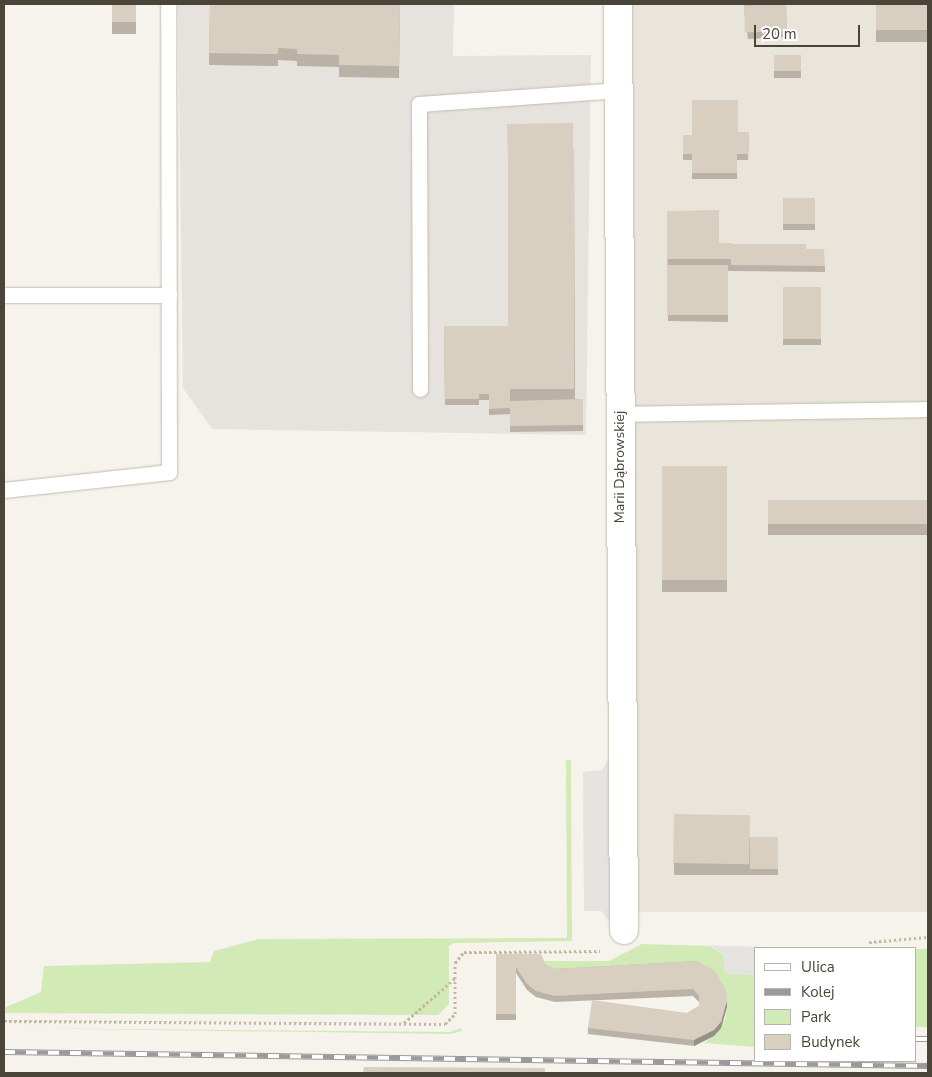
<!DOCTYPE html>
<html>
<head>
<meta charset="utf-8">
<style>
	body { margin:0 }
	#map { position:relative; width:932px; height:1077px; overflow:hidden; background:#f6f3ec; font-family:"Nunito Sans",sans-serif }
	div>[style] { position:absolute }
	.residential>* { inset:0; background:#eae5da; transform-origin:0 0 }
	.industrial>* { inset:0; background:#e6e2dd }
	.green>* { inset:0; background:#d2eab5; transform-origin:0 0 }
	.parking>* { inset:0; background:#e5e3e0 }
	.path>* { height:3px; margin-top:-1.5px; transform-origin:0; background:repeating-linear-gradient(90deg,#c4b79f 0 2.5px,transparent 0 5px) }
	.roads { filter:drop-shadow(0 0 1px #c2bbae) drop-shadow(0 0 1px #c2bbae) }
	.lane>* { height:15px; margin:-7.5px; padding:0 7.5px; transform-origin:7.5px; border-radius:7.5px; background:#fff }
	.street>* { height:28px; margin:-14px; padding:0 14px; transform-origin:14px; border-radius:14px; background:#fff }
	.rail>* { height:5.5px; margin-top:-2.75px; transform-origin:0; background:repeating-linear-gradient(90deg,#fff 0 11px,#9a9a9a 0 22px); box-sizing:border-box; border-block:1px solid #9a9a9a }
	.wall>* { inset:0; background:#bab2a6; transform-origin:0 0 }
	.shaded-wall>* { inset:0; background:#979187 }
	.building>* { inset:0; background:#d8cfc1; transform-origin:0 0 }
	span { translate:-50% -50%; white-space:nowrap; text-align:center; line-height:1.15; -webkit-text-stroke:5px #fff; paint-order:stroke }
	.street-label { font-size:14px; color:#4b4439 }
	.frame { position:absolute; inset:0; border:5px solid #4b4439; pointer-events:none }
	.legend { position:absolute; left:754px; top:947px; width:162px; height:115px; box-sizing:border-box; background:#fff; border:1px solid #b7b4b0; margin:0; padding:6px 9px; list-style:none; font-size:15px; color:#4b4439 }
	.legend li { display:flex; align-items:center; gap:10px; height:25px }
	.legend b { width:25px; border:1px solid #b7b4b0 }
	.scale { position:absolute; left:754px; top:25px; width:106px; height:22px; box-sizing:border-box; border:2px solid #4b4439; border-top:0; padding-left:6px; font-size:15px; line-height:18px; white-space:nowrap; color:#4b4439; -webkit-text-stroke:4px #fff; paint-order:stroke }
</style>
</head>
<body>
<div id="map">
	<div class="residential">
		<div style="left:631px;top:4px;width:297px;height:908px"></div>
	</div>
	<div class="industrial">
		<div style="clip-path:polygon(178px 4px,454px 4px,453px 56px,591px 55px,586px 435px,212px 429px,183px 388px)"></div>
	</div>
	<div class="green">
		<div style="clip-path:polygon(566px 760px,571px 760px,572px 941px,454px 943px,449px 946px,449px 1004px,438px 1015px,5px 1013px,4px 1008px,41px 992px,44px 966px,210px 962px,214px 951px,259px 939px,567px 938px)"></div>
		<div style="clip-path:polygon(642px 944px,710px 946px,723px 954px,725px 973px,756px 975px,756px 1047px,704px 1043px,714px 1036px,725px 1019px,727px 1007px,724px 992px,555px 975px,541px 961px,609px 961px)"></div>
		<div style="left:928px;top:949px;width:78px;height:12px;rotate:90deg"></div>
		<div style="clip-path:polygon(4px 1028px,450px 1032px,461px 1028px,461px 1031px,451px 1034px)"></div>
	</div>
	<div class="parking">
		<div style="clip-path:polygon(610px 757px,611px 924px,601px 911px,584px 911px,583px 785px,583px 772px,602px 770px)"></div>
		<div style="clip-path:polygon(710px 945px,726px 946px,795px 948px,756px 948px,756px 975px,744px 974px,725px 973px,723px 954px)"></div>
	</div>
	<div class="path">
		<div style="left:869px;top:942px;width:59px;rotate:-4.8deg"></div>
		<div style="left:4px;top:1021px;width:441px;rotate:0.4deg"></div>
		<div style="left:445px;top:1024px;width:14px;rotate:-45deg"></div>
		<div style="left:455px;top:1014px;width:51px;rotate:-90deg"></div>
		<div style="left:455px;top:963px;width:14px;rotate:-51deg"></div>
		<div style="left:464px;top:952px;width:136px;rotate:-0.4deg"></div>
		<div style="left:404px;top:1023px;width:68px;rotate:-41.4deg"></div>
	</div>
	<div class="roads">
		<div class="lane">
			<div style="left:4px;top:295px;width:165px"></div>
			<div style="left:420px;top:389px;width:285px;rotate:-90.2deg"></div>
			<div style="left:419px;top:104px;width:198px;rotate:-4deg"></div>
			<div style="left:619px;top:414px;width:309px;rotate:-0.9deg"></div>
			<div style="left:4px;top:490px;width:166px;rotate:-6.2deg"></div>
			<div style="left:169px;top:472px;width:468px;rotate:-90.1deg"></div>
		</div>
		<div class="street">
			<div style="left:618px;top:4px;width:926px;rotate:89.63deg"></div>
		</div>
	</div>
	<div class="rail">
		<div style="left:916px;top:1039px;width:12px"></div>
		<div style="left:4px;top:1052px;width:924px;rotate:0.87deg"></div>
	</div>
	<div class="wall">
		<div style="left:112px;top:4px;width:24px;height:30px"></div>
		<div style="clip-path:polygon(210px 4px,400px 5px,399px 78px,339px 77px,339px 67px,297px 66px,297px 61px,278px 60px,278px 66px,209px 65px)"></div>
		<div style="clip-path:polygon(744px 4px,786px 4px,787px 37px,748px 39px,744px 11px)"></div>
		<div style="left:876px;top:4px;width:52px;height:38px"></div>
		<div style="left:774px;top:55px;width:27px;height:23px"></div>
		<div style="clip-path:polygon(738px 132px,749px 138px,748px 160px,737px 160px,737px 179px,692px 179px,692px 160px,683px 160px,683px 135px,692px 135px)"></div>
		<div style="clip-path:polygon(574px 148px,575px 399px,583px 399px,583px 431px,510px 432px,510px 414px,489px 415px,489px 400px,479px 400px,479px 405px,445px 405px,444px 326px,509px 326px)"></div>
		<div style="left:783px;top:198px;width:32px;height:32px"></div>
		<div style="clip-path:polygon(667px 211px,719px 243px,731px 243px,731px 263px,806px 249px,825px 266px,825px 272px,728px 271px,728px 322px,668px 321px)"></div>
		<div style="left:783px;top:287px;width:38px;height:58px"></div>
		<div style="left:662px;top:466px;width:65px;height:126px"></div>
		<div style="left:768px;top:500px;width:160px;height:35px"></div>
		<div style="clip-path:polygon(674px 814px,750px 837px,778px 837px,778px 875px,674px 875px)"></div>
		<div style="clip-path:polygon(496px 954px,546px 965px,555px 969px,697px 961px,727px 1007px,721px 1028px,714px 1036px,694px 1046px,588px 1034px,588px 1028px,687px 1013px,699px 1006px,699px 1002px,693px 996px,555px 1002px,536px 997px,527px 990px,516px 973px,516px 1020px,496px 1020px)"></div>
	</div>
	<div class="shaded-wall">
		<div style="clip-path:polygon(727px 1001px,727px 1007px,721px 1028px,714px 1036px,694px 1046px,694px 1040px)"></div>
	</div>
	<div class="building">
		<div style="left:112px;top:4px;width:24px;height:18px"></div>
		<div style="clip-path:polygon(210px 4px,388px 4px,388px 5px,400px 5px,399px 66px,339px 65px,339px 55px,297px 54px,297px 49px,278px 48px,278px 54px,209px 53px)"></div>
		<div style="left:786px;top:4px;width:27px;height:42px;rotate:88deg"></div>
		<div style="left:876px;top:4px;width:52px;height:26px"></div>
		<div style="left:774px;top:55px;width:27px;height:16px"></div>
		<div style="clip-path:polygon(692px 100px,738px 100px,738px 132px,749px 132px,748px 154px,737px 154px,737px 173px,692px 173px,692px 154px,683px 154px,683px 135px,692px 135px)"></div>
		<div style="clip-path:polygon(573px 123px,573px 148px,508px 149px,508px 160px,507px 124px)"></div>
		<div style="left:574px;top:148px;width:241px;height:66px;rotate:90deg"></div>
		<div style="left:783px;top:198px;width:32px;height:26px"></div>
		<div style="clip-path:polygon(719px 210px,719px 243px,731px 243px,731px 259px,667px 259px,667px 211px)"></div>
		<div style="clip-path:polygon(731px 244px,806px 244px,806px 249px,824px 249px,825px 266px,731px 265px)"></div>
		<div style="left:667px;top:265px;width:61px;height:50px"></div>
		<div style="left:783px;top:287px;width:38px;height:52px"></div>
		<div style="clip-path:polygon(444px 326px,509px 326px,510px 401px,583px 399px,583px 425px,510px 426px,510px 408px,489px 409px,489px 394px,479px 394px,479px 399px,445px 399px)"></div>
		<div style="left:662px;top:466px;width:65px;height:114px"></div>
		<div style="left:768px;top:500px;width:160px;height:24px"></div>
		<div style="left:674px;top:814px;width:76px;height:49px;rotate:1deg"></div>
		<div style="left:750px;top:837px;width:28px;height:32px"></div>
		<div style="clip-path:polygon(496px 954px,541px 954px,546px 965px,555px 969px,697px 961px,715px 971px,726px 990px,727px 1001px,721px 1022px,714px 1030px,694px 1040px,588px 1028px,592px 1000px,687px 1013px,699px 1006px,699px 996px,693px 989px,555px 996px,536px 991px,527px 984px,516px 967px,516px 1014px,496px 1014px)"></div>
		<div style="clip-path:polygon(364px 1067px,545px 1068px,545px 1073px,363px 1073px)"></div>
	</div>
	<div class="street-label">
		<span style="left:620px;top:467px;rotate:-90deg">Marii Dąbrowskiej</span>
	</div>
	<div class="frame"></div>
	<ul class="legend">
	<li><b style="height:6px;background:#fff"></b>Ulica</li>
	<li><b style="height:6px;background:#9a9a9a"></b>Kolej</li>
	<li><b style="height:14px;background:#d2eab5"></b>Park</li>
	<li><b style="height:14px;background:#d8cfc1"></b>Budynek</li>
	</ul>
	<div class="scale">20 m</div>
</div>
</body>
</html>
